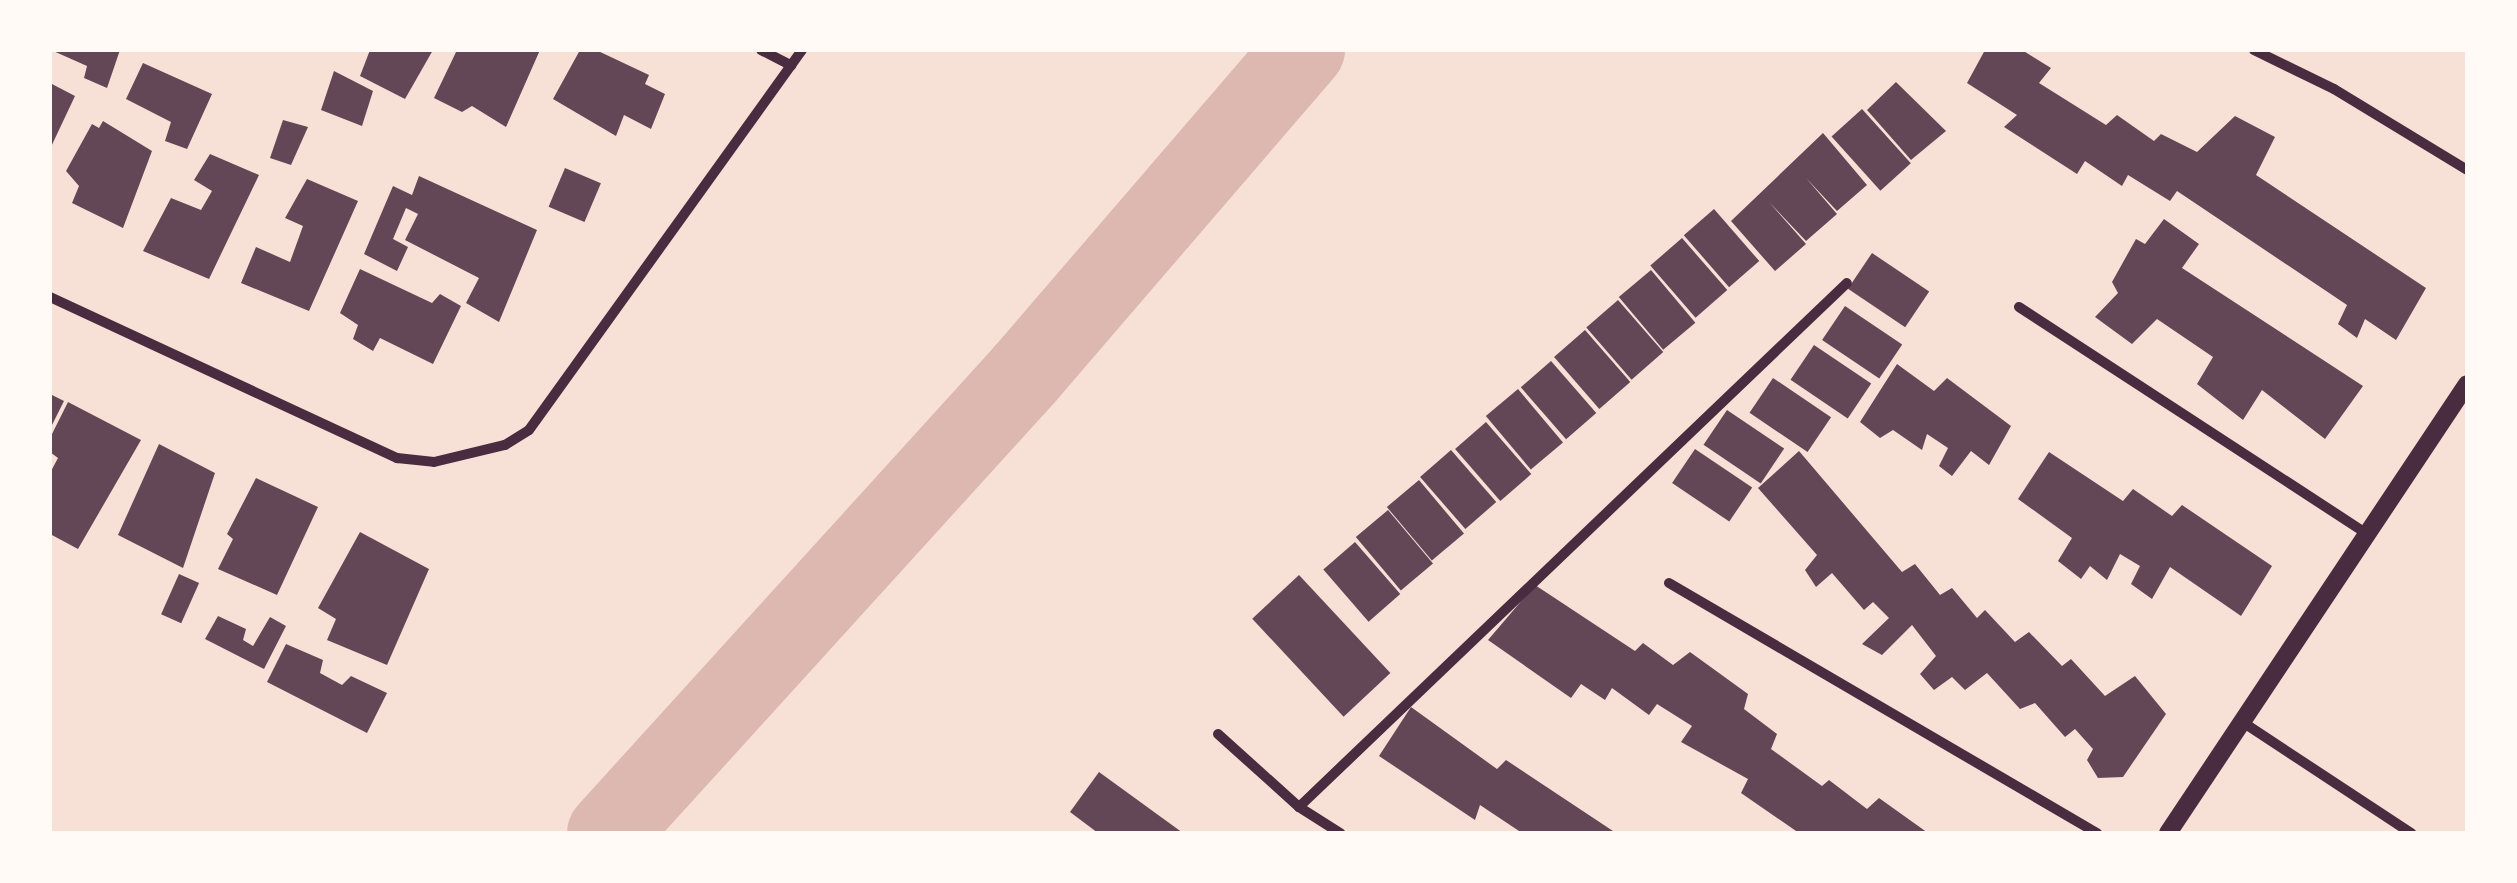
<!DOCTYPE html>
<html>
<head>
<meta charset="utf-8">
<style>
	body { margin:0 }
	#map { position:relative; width:2517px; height:883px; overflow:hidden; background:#f7e1d7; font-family:"Source Serif 4",serif }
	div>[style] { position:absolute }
	.river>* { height:82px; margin:-41px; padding:0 41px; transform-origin:41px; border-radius:41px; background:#dcb8b0 }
	.building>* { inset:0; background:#644757; transform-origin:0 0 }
	.minor>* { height:10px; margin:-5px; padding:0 5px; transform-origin:5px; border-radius:5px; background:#4a2c40 }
	.tertiary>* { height:18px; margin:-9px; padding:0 9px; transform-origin:9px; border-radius:9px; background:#4a2c40 }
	span { translate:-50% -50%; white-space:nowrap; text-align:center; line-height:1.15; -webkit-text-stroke:10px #fffaf5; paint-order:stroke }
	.frame { position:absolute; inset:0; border:52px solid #fffaf5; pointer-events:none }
</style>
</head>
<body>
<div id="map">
	<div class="river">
		<div style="left:608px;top:833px;width:620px;rotate:-47.74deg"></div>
		<div style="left:1025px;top:374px;width:428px;rotate:-49.3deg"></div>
	</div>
	<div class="building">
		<div style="clip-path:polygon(51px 50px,120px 50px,107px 88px,84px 78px,87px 66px)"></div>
		<div style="clip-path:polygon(370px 50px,433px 50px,405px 99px,360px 76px)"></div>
		<div style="clip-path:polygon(457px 50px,540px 50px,506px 127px,472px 106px,462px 112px,434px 98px)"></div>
		<div style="clip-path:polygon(580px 50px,596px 50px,649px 75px,645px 84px,665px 94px,651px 129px,624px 115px,616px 136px,553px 99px)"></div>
		<div style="clip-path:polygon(1985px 50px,2022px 50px,2051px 68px,2039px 83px,2106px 125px,2117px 115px,2154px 141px,2161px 134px,2197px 152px,2235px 116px,2275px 137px,2256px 175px,2426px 288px,2396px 340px,2365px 319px,2357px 338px,2338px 324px,2347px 305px,2177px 191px,2170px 201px,2128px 175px,2122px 186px,2085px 161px,2077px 174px,2004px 127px,2017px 115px,1967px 83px)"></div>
		<div style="clip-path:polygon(143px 63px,212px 94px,187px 149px,165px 141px,171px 122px,126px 99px)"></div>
		<div style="clip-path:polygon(334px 71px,373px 91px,362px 126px,321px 110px)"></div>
		<div style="clip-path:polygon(1896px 82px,1946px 131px,1911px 160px,1867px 110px)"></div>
		<div style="clip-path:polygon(50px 83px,75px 96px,50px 149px)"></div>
		<div style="left:1862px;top:109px;width:73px;height:41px;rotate:48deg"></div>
		<div style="clip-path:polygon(283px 120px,308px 127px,291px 165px,270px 158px)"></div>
		<div style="clip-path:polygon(103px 121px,152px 151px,123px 228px,72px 203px,79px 186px,66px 171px,92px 124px,99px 128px)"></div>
		<div style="clip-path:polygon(1823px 133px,1867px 185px,1837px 211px,1806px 178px,1837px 214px,1806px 241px,1769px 202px,1806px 244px,1775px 271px,1731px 221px)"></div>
		<div style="clip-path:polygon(210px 154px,259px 175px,209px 279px,143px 251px,171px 198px,201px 210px,212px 191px,194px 180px)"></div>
		<div style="left:565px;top:168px;width:39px;height:42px;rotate:23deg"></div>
		<div style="clip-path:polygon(419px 176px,537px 230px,499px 322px,466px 303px,479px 278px,405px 240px,418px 214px,406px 208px,393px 239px,408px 247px,397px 271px,364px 254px,393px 186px,412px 195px)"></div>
		<div style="clip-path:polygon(307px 179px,358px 201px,309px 311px,241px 283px,256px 247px,290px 262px,303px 226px,285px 218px)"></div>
		<div style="left:1714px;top:209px;width:69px;height:40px;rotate:49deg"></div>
		<div style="clip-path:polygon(2164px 219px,2199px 244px,2182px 268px,2363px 386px,2325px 439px,2262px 390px,2243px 420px,2197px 384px,2213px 357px,2157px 319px,2132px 344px,2095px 317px,2118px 293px,2112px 282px,2136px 239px,2145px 244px)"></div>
		<div style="left:1682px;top:238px;width:69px;height:42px;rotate:49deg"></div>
		<div style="left:1872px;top:253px;width:69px;height:43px;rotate:34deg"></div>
		<div style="clip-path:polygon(360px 269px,432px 303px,440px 294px,461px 306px,433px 364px,380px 338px,373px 351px,353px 339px,358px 325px,340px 313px)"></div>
		<div style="left:1651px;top:270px;width:69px;height:42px;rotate:50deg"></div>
		<div style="left:1618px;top:300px;width:69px;height:42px;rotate:49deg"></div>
		<div style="left:1845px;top:306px;width:69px;height:41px;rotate:34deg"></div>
		<div style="left:1585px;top:330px;width:69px;height:41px;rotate:49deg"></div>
		<div style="left:1814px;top:345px;width:69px;height:42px;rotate:34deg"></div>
		<div style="left:1551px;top:361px;width:69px;height:40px;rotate:49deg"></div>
		<div style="clip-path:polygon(1897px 364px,1934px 391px,1947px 378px,2011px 426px,1989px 465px,1971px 451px,1952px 476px,1939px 466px,1948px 448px,1927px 434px,1922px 450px,1893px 430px,1880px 438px,1860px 422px)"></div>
		<div style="left:1773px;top:378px;width:70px;height:42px;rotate:34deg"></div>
		<div style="left:1518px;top:389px;width:70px;height:42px;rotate:50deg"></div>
		<div style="clip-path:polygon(50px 394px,64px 401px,50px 429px)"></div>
		<div style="clip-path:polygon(68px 402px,141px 440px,78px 549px,50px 534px,50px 473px,58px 458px,50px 452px,50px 438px)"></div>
		<div style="left:1727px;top:410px;width:69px;height:42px;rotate:34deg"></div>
		<div style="left:1486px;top:422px;width:69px;height:41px;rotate:49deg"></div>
		<div style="clip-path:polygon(159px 444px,215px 473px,183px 568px,118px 535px)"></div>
		<div style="left:1695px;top:449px;width:69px;height:41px;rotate:34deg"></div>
		<div style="left:1451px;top:450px;width:69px;height:41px;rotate:49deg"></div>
		<div style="clip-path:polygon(1799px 451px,1902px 572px,1915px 564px,1940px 595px,1952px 588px,1977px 618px,1985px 610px,2015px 642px,2029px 632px,2062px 666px,2071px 659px,2105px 696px,2135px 676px,2166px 714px,2123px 777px,2098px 778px,2087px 760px,2093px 749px,2075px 729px,2065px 737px,2035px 703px,2020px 709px,1987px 673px,1965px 690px,1952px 677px,1934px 690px,1920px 674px,1936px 656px,1912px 625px,1882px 655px,1862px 644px,1889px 618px,1873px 602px,1864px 610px,1832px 573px,1816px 587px,1805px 570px,1817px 555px,1758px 488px)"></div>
		<div style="clip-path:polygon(2049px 452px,2123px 501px,2133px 489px,2172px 516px,2182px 505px,2272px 566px,2241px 616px,2170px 567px,2152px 599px,2131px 584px,2140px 566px,2120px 554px,2107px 580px,2090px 566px,2081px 579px,2058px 561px,2072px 538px,2018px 499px)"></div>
		<div style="clip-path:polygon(256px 478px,318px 507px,277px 595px,218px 569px,233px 539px,227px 534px)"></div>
		<div style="left:1419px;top:480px;width:70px;height:42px;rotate:50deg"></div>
		<div style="left:1388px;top:510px;width:70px;height:42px;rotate:50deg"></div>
		<div style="clip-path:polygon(360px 532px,429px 569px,387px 665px,327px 640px,336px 619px,318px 608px)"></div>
		<div style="left:1355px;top:542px;width:69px;height:42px;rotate:49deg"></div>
		<div style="left:179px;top:574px;width:22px;height:44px;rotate:24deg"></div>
		<div style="left:1299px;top:575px;width:134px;height:64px;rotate:47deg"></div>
		<div style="clip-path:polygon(1535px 585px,1635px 651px,1643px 643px,1673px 665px,1690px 652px,1748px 694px,1744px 709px,1777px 734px,1771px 749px,1822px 786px,1829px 780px,1867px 809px,1879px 798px,1928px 833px,1799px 833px,1741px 793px,1748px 779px,1681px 742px,1692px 726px,1657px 704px,1649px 715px,1612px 688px,1605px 700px,1581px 684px,1571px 698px,1488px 640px)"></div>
		<div style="clip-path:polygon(218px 616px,246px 629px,243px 640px,253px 646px,270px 617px,286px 626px,264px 669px,205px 639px)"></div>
		<div style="clip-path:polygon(286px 644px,323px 660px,320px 673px,342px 685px,351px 676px,387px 693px,367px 733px,267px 682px)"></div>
		<div style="clip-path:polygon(1411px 707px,1497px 769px,1506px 760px,1616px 833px,1522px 833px,1480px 805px,1475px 820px,1379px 756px)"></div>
		<div style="clip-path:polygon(1099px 772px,1183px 833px,1098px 833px,1070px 812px)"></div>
	</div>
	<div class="minor">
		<div style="left:761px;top:50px;width:34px;rotate:27deg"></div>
		<div style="left:2254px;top:50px;width:89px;rotate:26deg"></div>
		<div style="left:2334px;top:89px;width:156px;rotate:31.3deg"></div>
		<div style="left:50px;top:297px;width:383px;rotate:24.9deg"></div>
		<div style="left:397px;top:458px;width:37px;rotate:6deg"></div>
		<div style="left:434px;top:462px;width:73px;rotate:-13.5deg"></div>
		<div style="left:505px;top:445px;width:28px;rotate:-32deg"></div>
		<div style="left:529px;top:430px;width:468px;rotate:-54.3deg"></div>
		<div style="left:2019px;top:307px;width:414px;rotate:33.1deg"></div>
		<div style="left:1669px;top:583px;width:496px;rotate:30.3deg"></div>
		<div style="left:2241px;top:721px;width:204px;rotate:33.4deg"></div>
		<div style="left:1218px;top:734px;width:109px;rotate:42deg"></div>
		<div style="left:1299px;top:807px;width:49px;rotate:32.4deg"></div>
		<div style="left:1299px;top:807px;width:758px;rotate:-43.72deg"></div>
	</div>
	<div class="tertiary">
		<div style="left:2168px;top:833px;width:539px;rotate:-56.34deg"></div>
	</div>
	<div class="frame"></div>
</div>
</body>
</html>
